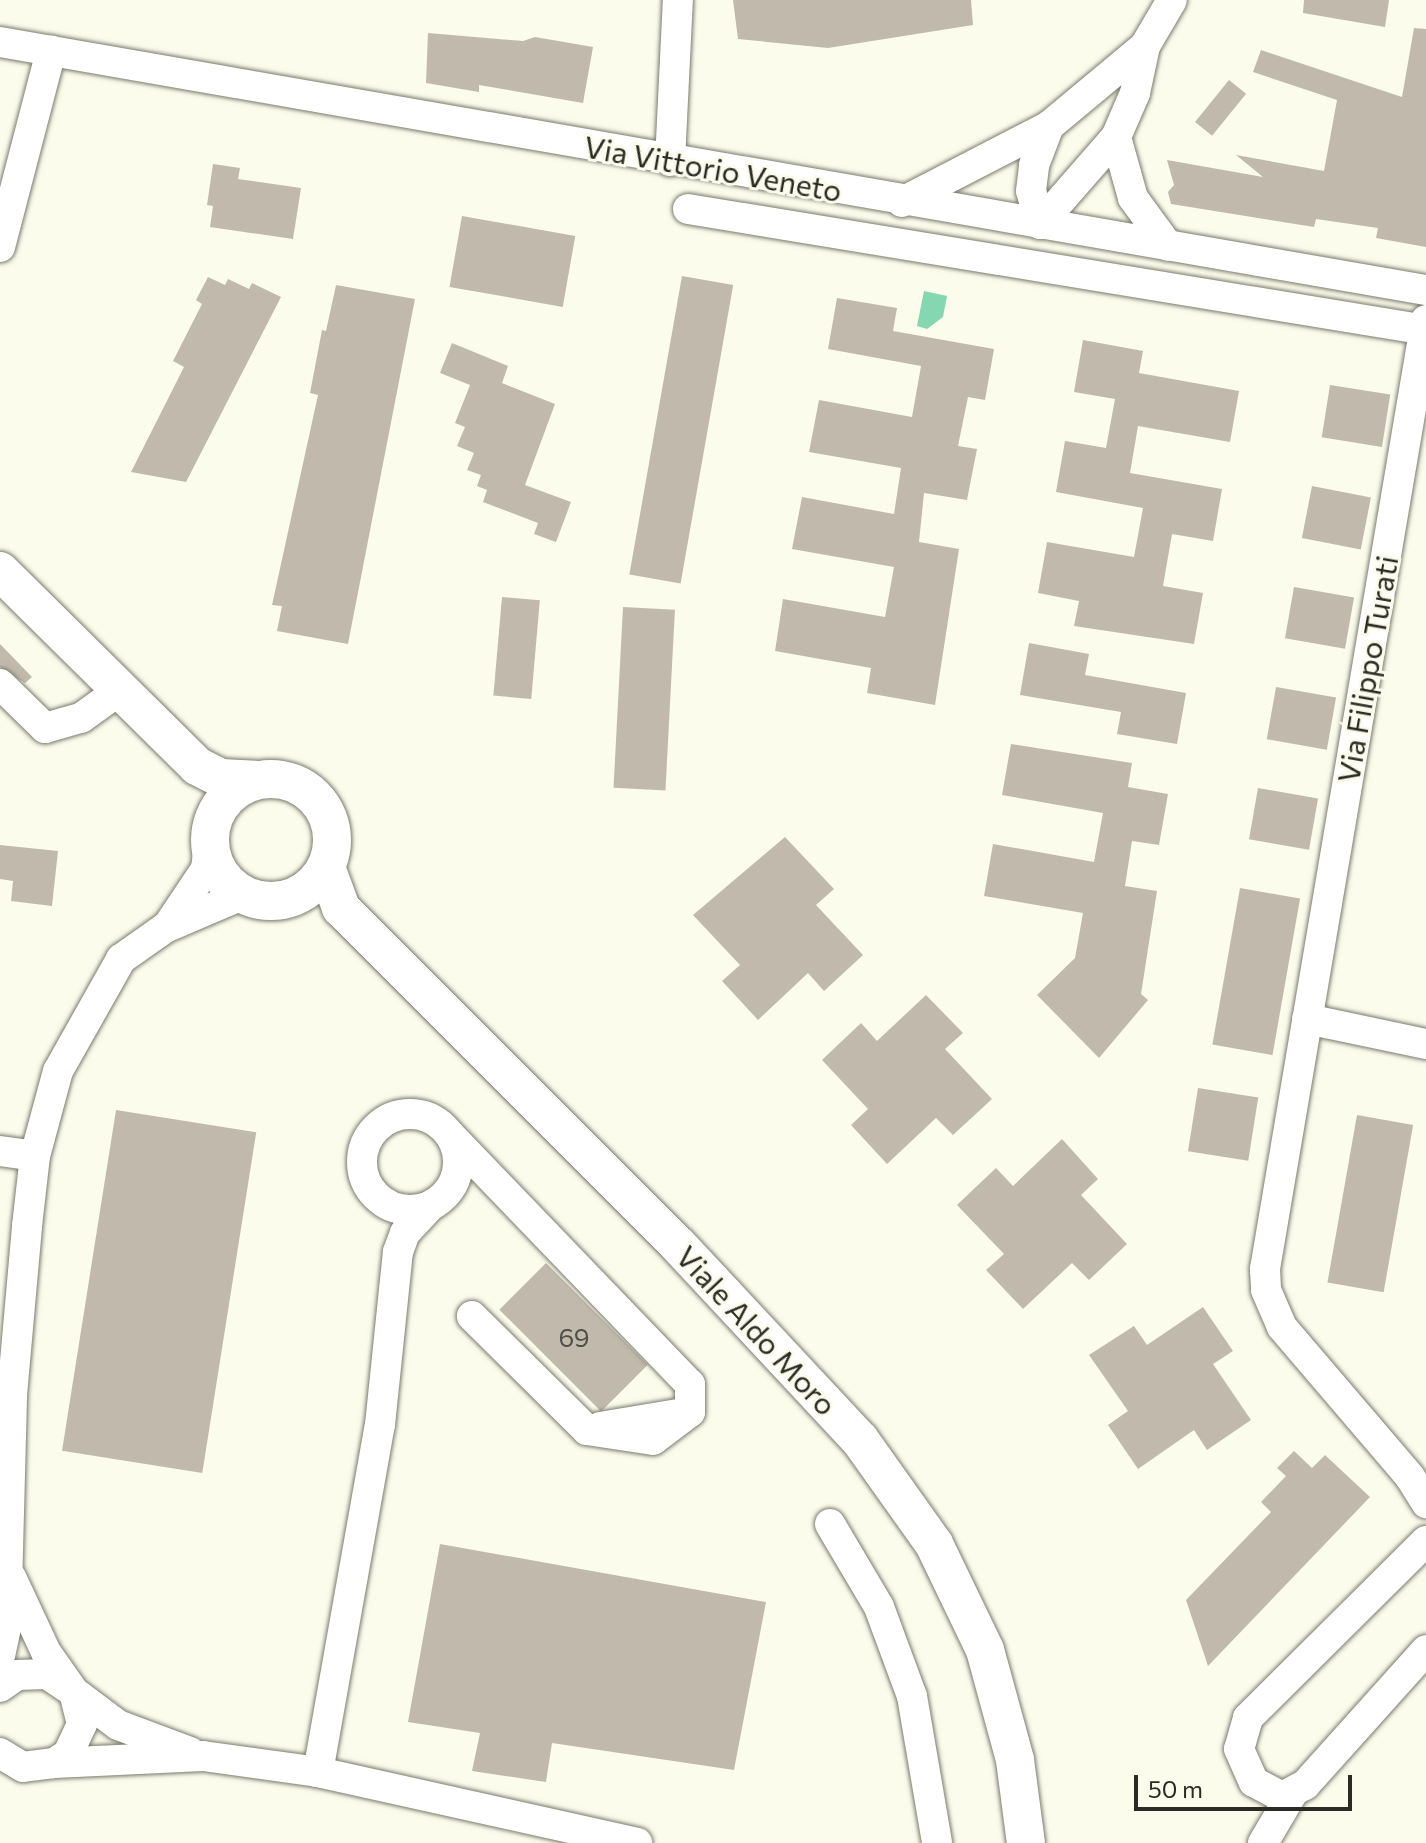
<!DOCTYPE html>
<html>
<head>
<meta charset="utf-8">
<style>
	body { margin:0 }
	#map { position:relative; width:1426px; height:1843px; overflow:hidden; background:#fbfcec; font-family:Commissioner,sans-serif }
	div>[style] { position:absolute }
	.water>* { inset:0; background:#84d7b0 }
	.building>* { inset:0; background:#c1baac; transform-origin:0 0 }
	.roads { filter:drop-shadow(0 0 2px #7a7b6d) drop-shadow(0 0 2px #7a7b6d) }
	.minor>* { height:30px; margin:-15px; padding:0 15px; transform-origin:15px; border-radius:15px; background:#fff }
	.minor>.ring { margin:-15px; padding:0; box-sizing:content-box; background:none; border:30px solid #fff; border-radius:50% }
	.major>* { height:38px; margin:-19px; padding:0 19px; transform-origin:19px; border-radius:19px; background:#fff }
	.major>.ring { margin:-19px; padding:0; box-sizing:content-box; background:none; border:38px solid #fff; border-radius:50% }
	span { translate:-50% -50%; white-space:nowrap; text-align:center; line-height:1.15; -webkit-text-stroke:6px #fbfcec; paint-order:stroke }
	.number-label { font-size:26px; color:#504f48 }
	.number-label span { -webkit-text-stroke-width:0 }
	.street-label { font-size:30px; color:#2b2b26 }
	.scale { position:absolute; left:1134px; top:1775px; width:218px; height:36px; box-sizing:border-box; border:4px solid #2b2b26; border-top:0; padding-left:10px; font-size:24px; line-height:28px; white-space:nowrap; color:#2b2b26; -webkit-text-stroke:6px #fbfcec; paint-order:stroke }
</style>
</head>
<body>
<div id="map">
	<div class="water">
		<div style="clip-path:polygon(924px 291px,947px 296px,943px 317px,927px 329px,917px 326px)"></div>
	</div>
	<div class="building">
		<div style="clip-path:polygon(733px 0,971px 0,973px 25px,828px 48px,738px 39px)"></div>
		<div style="clip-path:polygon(1304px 0,1389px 0,1385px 27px,1303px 13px)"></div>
		<div style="clip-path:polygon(1414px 28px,1426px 29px,1426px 247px,1376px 238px,1378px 228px,1316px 219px,1314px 227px,1171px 204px,1168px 192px,1174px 185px,1167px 160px,1263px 177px,1236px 155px,1324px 171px,1337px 100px,1253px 72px,1261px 50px,1402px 97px)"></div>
		<div style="clip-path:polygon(428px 33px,523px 41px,535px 37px,593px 47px,583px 103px,479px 85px,479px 92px,426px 83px)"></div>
		<div style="left:1229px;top:80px;width:22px;height:54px;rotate:39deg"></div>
		<div style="clip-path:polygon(213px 164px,240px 168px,238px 179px,301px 188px,293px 239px,210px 227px,213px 206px,207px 205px)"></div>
		<div style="left:462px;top:216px;width:115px;height:72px;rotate:10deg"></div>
		<div style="left:682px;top:276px;width:52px;height:303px;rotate:10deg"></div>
		<div style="clip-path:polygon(208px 277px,225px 285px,228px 279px,249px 289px,252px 283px,281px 297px,186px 482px,131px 472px,184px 367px,173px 361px,202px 304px,196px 300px)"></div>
		<div style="clip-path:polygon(336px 285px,415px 299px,348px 644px,277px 631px,282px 606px,272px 605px,318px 395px,310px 393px,322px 330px,326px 331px)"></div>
		<div style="clip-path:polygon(837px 298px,897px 308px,893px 331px,994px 349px,985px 400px,968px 397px,958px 446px,977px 449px,967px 500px,924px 493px,919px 542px,959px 549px,935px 705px,867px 693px,871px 668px,775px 651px,783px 599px,885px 617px,894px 567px,792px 549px,802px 497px,894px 514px,901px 468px,809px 452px,819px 400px,912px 417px,921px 366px,828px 349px)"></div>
		<div style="clip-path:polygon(1083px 340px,1143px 351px,1139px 373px,1239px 391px,1230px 442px,1138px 426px,1130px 473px,1222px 489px,1213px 541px,1172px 534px,1163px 586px,1203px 593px,1194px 644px,1074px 626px,1079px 601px,1038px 593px,1047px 542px,1134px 557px,1143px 508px,1056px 492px,1065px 441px,1106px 448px,1115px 399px,1074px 392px)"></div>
		<div style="clip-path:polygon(452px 343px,508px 366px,502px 383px,555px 404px,525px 485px,571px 502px,556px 542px,534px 534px,538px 523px,483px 502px,487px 490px,477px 486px,481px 475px,467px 470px,474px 453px,457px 446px,465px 427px,455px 423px,470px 385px,440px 373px)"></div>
		<div style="left:1330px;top:385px;width:61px;height:53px;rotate:9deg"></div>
		<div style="left:1312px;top:486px;width:60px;height:53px;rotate:11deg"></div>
		<div style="left:1294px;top:587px;width:61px;height:52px;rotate:10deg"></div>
		<div style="left:502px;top:597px;width:38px;height:99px;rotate:5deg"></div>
		<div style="left:623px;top:607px;width:52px;height:181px;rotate:3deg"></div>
		<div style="clip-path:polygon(1029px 643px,1089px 654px,1085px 675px,1186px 693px,1177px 744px,1117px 734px,1121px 712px,1020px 695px)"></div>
		<div style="clip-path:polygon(0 644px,32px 677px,25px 683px,0 667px)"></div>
		<div style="left:1276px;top:687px;width:61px;height:53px;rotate:10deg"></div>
		<div style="clip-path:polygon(1011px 744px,1132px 763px,1128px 787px,1168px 794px,1159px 845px,1132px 841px,1125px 886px,1157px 891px,1141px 994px,1148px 1000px,1099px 1058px,1037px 995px,1075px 958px,1083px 913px,984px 896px,993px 844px,1094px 862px,1103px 813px,1002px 795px)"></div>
		<div style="left:1258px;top:788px;width:61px;height:52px;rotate:10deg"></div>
		<div style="clip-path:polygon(785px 837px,834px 889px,816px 905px,863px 955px,824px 991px,808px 973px,758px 1020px,722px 981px,740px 965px,693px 915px)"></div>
		<div style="clip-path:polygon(0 845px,58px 851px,52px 906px,11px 901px,13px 881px,0 879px)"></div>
		<div style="left:1240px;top:888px;width:61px;height:159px;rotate:10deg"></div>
		<div style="clip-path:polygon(926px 995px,963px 1033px,945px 1049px,992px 1099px,953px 1135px,936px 1118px,887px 1164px,851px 1125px,868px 1109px,822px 1060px,861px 1023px,877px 1041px)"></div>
		<div style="left:1198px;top:1088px;width:61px;height:64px;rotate:9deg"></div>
		<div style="left:116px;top:1110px;width:142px;height:345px;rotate:9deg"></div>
		<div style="left:1357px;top:1115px;width:57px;height:170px;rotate:10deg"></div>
		<div style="clip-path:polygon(1062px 1139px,1098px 1179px,1081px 1195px,1127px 1244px,1089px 1280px,1072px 1263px,1023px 1309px,986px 1270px,1004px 1254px,957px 1205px,996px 1168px,1013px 1186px)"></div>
		<div style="left:546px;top:1263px;width:144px;height:66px;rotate:45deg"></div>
		<div style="clip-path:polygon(1203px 1307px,1233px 1351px,1213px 1364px,1251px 1420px,1207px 1450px,1194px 1430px,1138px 1469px,1108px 1425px,1128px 1411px,1089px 1355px,1134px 1326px,1147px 1345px)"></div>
		<div style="clip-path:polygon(1294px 1451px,1312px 1468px,1325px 1455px,1370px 1497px,1208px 1666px,1186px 1600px,1271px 1512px,1261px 1502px,1286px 1476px,1277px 1468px)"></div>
		<div style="clip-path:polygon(440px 1544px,766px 1602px,734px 1770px,552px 1743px,546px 1782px,472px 1771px,480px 1733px,408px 1722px)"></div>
	</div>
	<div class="roads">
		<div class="minor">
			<div style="left:0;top:42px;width:1447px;rotate:9.87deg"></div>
			<div style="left:1116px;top:137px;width:63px;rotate:74.4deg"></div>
			<div style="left:1133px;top:198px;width:59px;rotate:53.9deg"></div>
			<div style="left:670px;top:161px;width:161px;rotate:-87.2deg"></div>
			<div style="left:902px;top:202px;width:165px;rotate:-27.3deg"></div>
			<div style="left:1049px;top:126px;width:125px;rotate:-39.8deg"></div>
			<div style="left:688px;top:209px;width:748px;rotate:9.31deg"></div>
			<div style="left:1040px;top:224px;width:116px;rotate:-48.9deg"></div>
			<div style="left:1116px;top:137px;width:48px;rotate:-66.6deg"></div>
			<div style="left:1135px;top:93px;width:48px;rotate:-78deg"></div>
			<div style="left:1145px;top:46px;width:53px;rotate:-59.6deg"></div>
			<div style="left:1040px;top:224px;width:34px;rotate:-105deg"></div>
			<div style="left:1031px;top:191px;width:26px;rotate:-83deg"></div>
			<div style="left:1034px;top:165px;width:42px;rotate:-69deg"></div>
			<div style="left:0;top:247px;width:203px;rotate:-75.4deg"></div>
			<div style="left:1426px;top:320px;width:963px;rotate:99.63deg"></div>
			<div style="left:1265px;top:1269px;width:21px;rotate:87deg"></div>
			<div style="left:1266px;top:1290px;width:40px;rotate:66.6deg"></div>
			<div style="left:1282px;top:1327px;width:197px;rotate:49.5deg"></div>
			<div style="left:1410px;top:1477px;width:31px;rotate:58deg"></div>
			<div style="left:0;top:684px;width:63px;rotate:44.4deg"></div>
			<div style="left:45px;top:728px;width:37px;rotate:-16deg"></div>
			<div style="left:81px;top:718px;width:48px;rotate:-35.7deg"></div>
			<div style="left:169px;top:924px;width:66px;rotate:-56.1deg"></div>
			<div style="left:206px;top:869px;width:25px;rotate:-83deg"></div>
			<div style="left:1307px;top:1019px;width:122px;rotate:11.9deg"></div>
			<div class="ring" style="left:362px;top:1114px;width:66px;height:66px"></div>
			<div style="left:450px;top:1135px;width:346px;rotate:46.1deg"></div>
			<div style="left:690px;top:1384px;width:28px;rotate:90deg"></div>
			<div style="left:690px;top:1412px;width:46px;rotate:142.9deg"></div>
			<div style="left:653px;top:1440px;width:67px;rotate:-171.4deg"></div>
			<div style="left:587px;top:1430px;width:162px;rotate:-135.3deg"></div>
			<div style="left:0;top:1151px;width:35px;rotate:8deg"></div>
			<div style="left:600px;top:1427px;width:91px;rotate:-9.5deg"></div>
			<div style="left:830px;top:1524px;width:96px;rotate:59.4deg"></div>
			<div style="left:879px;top:1607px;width:95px;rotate:69.7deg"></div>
			<div style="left:912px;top:1696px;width:149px;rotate:80.3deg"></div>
			<div style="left:1426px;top:1541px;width:251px;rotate:135.2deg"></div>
			<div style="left:1248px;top:1718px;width:32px;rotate:106deg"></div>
			<div style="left:1239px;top:1749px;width:36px;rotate:66deg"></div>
			<div style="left:1254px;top:1782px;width:32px;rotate:28deg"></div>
			<div style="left:1282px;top:1797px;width:26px;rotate:-28deg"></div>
			<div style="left:1305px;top:1785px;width:181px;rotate:-48.1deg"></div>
			<div style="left:11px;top:1577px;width:83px;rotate:65deg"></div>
			<div style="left:46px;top:1652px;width:49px;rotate:55deg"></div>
			<div style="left:74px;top:1692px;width:55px;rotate:36.9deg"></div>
			<div style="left:118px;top:1725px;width:77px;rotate:20.6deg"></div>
			<div style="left:0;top:1656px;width:30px;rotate:-78deg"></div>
			<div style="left:6px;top:1627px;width:232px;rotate:-88.5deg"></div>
			<div style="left:12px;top:1395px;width:170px;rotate:-84.9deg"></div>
			<div style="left:27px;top:1226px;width:70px;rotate:-83.5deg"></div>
			<div style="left:35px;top:1156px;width:88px;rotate:-74.9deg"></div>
			<div style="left:58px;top:1071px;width:129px;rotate:-60.6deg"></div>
			<div style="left:121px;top:959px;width:54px;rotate:-35.2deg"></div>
			<div style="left:165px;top:928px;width:84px;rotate:-23.2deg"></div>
			<div style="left:0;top:1687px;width:21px;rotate:-35deg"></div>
			<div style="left:17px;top:1675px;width:30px;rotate:-2deg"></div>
			<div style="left:47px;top:1674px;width:32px;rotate:34deg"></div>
			<div style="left:74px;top:1692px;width:33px;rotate:76deg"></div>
			<div style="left:82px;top:1724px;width:33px;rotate:115deg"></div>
			<div style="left:68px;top:1754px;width:17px;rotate:147deg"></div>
			<div style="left:54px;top:1763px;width:31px;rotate:173deg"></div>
			<div style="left:23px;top:1767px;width:27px;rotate:-149deg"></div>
			<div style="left:54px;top:1763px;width:149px;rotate:-2.7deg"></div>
			<div style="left:203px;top:1756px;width:116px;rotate:7.9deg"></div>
			<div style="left:318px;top:1772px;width:327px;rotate:12.5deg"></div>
			<div style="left:318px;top:1772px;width:352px;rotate:-79.9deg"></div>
			<div style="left:380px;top:1425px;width:174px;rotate:-84.1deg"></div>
			<div style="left:398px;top:1252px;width:20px;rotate:-70deg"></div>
			<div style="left:405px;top:1233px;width:37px;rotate:-47deg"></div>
			<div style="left:1263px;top:1843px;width:57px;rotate:-59.4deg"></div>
		</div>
		<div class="major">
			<div style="left:0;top:571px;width:277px;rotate:44.7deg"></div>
			<div style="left:197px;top:766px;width:27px;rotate:27deg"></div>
			<div style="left:221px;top:778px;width:34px;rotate:3deg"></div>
			<div class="ring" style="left:210px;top:779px;width:84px;height:84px"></div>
			<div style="left:326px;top:867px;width:44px;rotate:69.9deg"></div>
			<div style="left:341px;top:908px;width:478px;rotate:45deg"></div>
			<div style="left:679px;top:1246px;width:265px;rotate:47deg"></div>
			<div style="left:860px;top:1440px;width:128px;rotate:54.6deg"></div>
			<div style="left:934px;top:1544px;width:118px;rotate:64.3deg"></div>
			<div style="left:985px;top:1650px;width:114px;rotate:74.7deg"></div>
			<div style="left:1015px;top:1760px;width:84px;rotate:82.5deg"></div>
		</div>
	</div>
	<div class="number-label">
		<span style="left:574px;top:1337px">69</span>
	</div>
	<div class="street-label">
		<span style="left:713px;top:168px;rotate:10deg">Via Vittorio Veneto</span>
		<span style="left:1367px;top:669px;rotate:-80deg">Via Filippo Turati</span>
		<span style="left:757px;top:1330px;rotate:47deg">Viale Aldo Moro</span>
	</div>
	<div class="scale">50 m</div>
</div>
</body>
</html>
